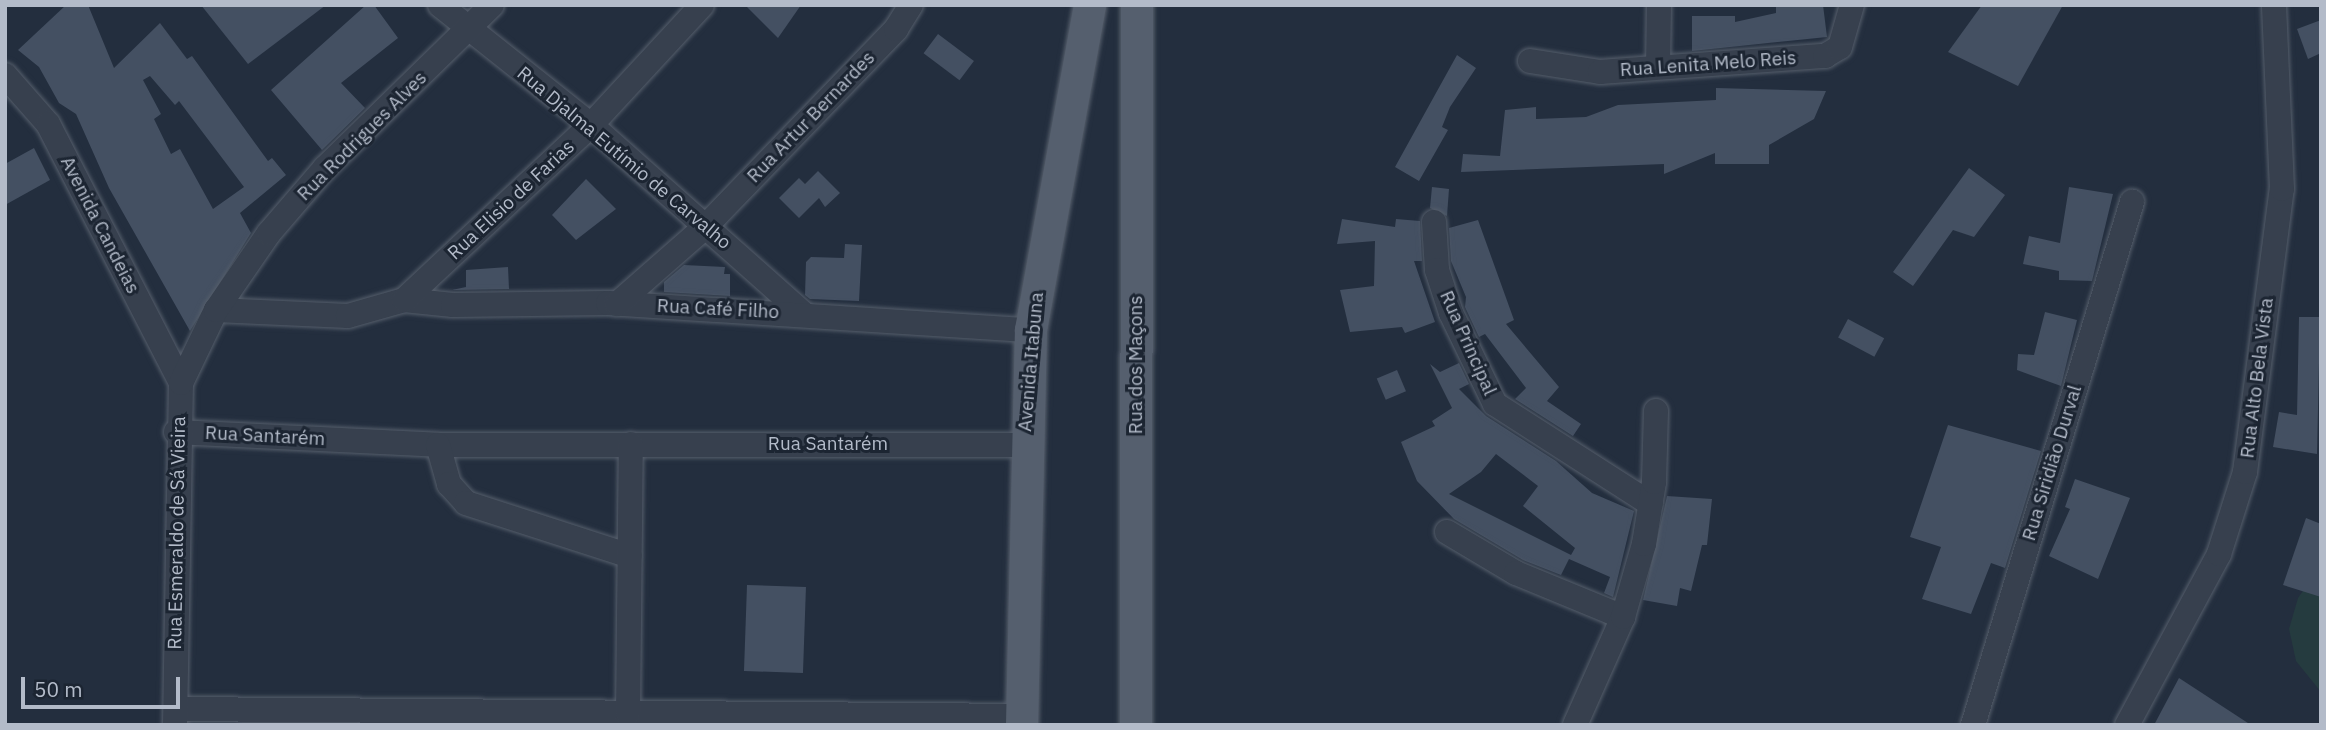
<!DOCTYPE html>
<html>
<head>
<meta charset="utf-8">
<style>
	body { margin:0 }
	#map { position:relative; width:2326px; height:730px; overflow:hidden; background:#232e3e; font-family:"IBM Plex Sans",sans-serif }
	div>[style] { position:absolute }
	.green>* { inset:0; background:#253b3f }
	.building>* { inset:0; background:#445062; transform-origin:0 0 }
	.roads { filter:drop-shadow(0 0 2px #555e6b) drop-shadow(0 0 2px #555e6b) }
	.minor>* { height:24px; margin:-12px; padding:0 12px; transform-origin:12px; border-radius:12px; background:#37404e }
	.major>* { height:32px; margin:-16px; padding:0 16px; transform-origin:16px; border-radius:16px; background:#555f6e }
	span { translate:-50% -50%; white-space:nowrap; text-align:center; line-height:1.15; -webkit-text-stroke:6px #1c2532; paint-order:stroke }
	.street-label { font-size:19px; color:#b3bbc9 }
	.frame { position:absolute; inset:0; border:7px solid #b3bbc9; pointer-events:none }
	.scale { position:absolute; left:21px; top:677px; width:159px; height:32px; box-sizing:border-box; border:4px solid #b3bbc9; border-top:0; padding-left:9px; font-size:21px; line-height:24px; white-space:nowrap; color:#b3bbc9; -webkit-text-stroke:5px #1c2532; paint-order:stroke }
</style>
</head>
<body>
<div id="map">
	<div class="green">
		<div style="clip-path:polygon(2321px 565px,2321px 692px,2296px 661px,2289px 629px,2298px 598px)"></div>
	</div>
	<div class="building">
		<div style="clip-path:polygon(evenodd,66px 5px,88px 5px,114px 68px,160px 23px,187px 59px,192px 56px,268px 161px,272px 158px,286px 175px,240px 213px,251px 233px,190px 331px,109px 188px,76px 114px,59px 103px,39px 67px,18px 50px,66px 5px,150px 76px,175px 105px,179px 101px,244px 187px,213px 209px,180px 149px,171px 154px,154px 119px,161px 114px,143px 80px,150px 76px)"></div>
		<div style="clip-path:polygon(201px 5px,326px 5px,248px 64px)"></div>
		<div style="clip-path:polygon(366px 5px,374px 5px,398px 38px,341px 83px,365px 108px,322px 150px,271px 90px)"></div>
		<div style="clip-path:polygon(745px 5px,801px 5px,778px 38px)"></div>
		<div style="clip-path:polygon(1776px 5px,1823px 5px,1827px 37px,1692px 51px,1692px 16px,1735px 16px,1735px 22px,1776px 13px)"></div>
		<div style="clip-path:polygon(1982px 5px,2063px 5px,2018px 86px,1948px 52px)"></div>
		<div style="clip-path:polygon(2321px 20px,2321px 53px,2308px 59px,2297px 29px)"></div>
		<div style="left:938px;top:34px;width:45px;height:24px;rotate:37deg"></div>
		<div style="clip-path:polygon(1457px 55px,1476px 68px,1450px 107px,1442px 127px,1448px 130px,1419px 181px,1395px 167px)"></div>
		<div style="clip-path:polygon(1716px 88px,1826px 91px,1814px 119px,1769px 145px,1769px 164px,1715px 164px,1715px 153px,1664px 174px,1664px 164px,1461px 172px,1463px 154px,1500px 156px,1505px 110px,1536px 107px,1536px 119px,1586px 117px,1618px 105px,1716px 100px)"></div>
		<div style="clip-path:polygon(34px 148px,50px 180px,5px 205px,5px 164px)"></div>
		<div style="clip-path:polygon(1969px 168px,2005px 195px,1974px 237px,1953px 230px,1913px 286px,1893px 272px)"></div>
		<div style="clip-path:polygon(818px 171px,840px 193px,825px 207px,819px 198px,799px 218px,779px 198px,799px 178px,805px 184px)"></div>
		<div style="clip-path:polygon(586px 179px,616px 209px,576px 240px,552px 215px)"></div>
		<div style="clip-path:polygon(1432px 187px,1449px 189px,1447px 216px,1430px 208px)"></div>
		<div style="clip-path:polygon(2069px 187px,2113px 194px,2092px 281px,2059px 280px,2059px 271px,2023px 264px,2029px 236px,2060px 243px)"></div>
		<div style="clip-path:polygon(1342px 219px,1395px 227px,1396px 219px,1420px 221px,1422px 261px,1414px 261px,1435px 322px,1405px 333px,1402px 327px,1350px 332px,1340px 290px,1374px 286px,1375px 241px,1337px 244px)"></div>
		<div style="clip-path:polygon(1478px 220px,1514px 320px,1506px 324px,1559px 387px,1547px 401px,1581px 424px,1573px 436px,1515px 399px,1526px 388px,1485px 334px,1479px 337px,1465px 307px,1466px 297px,1451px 261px,1449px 228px)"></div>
		<div style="clip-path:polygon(845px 244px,862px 245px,859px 301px,810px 299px,805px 295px,806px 262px,811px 257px,844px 258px)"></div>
		<div style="clip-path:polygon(684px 265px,725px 267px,724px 274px,730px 274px,730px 296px,664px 292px,664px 282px)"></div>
		<div style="clip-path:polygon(508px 267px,509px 289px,452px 290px,466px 287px,466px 270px)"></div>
		<div style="clip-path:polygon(2045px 312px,2077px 320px,2061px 386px,2017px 370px,2018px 354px,2034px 355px)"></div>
		<div style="clip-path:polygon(2299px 317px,2320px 317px,2317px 454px,2273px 447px,2279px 412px,2297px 415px)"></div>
		<div style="left:1848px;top:319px;width:41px;height:21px;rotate:28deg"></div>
		<div style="clip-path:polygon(evenodd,1459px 363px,1469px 384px,1459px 389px,1486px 416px,1556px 461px,1592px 493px,1634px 511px,1613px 597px,1604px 593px,1610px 577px,1569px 559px,1561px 575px,1523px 560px,1454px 519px,1417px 481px,1401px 442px,1435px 426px,1432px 421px,1452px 408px,1430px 364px,1440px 372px,1459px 363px,1496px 454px,1538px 486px,1523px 506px,1575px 548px,1571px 555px,1449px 494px,1481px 472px,1496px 454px)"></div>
		<div style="left:1397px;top:370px;width:23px;height:22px;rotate:67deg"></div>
		<div style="clip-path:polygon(1948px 425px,2041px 451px,2005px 568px,1991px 563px,1971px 614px,1922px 599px,1941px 547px,1910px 537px)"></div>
		<div style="clip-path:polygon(2075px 479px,2130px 498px,2098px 579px,2049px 556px,2070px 509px,2065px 507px)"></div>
		<div style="clip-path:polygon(1667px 496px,1712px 499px,1707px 545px,1702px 545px,1691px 591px,1680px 588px,1677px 606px,1643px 600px)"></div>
		<div style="clip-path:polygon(2306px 518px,2321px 524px,2321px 597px,2283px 585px)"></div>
		<div style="left:747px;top:585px;width:59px;height:86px;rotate:2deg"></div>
		<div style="clip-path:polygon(2179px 678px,2251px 725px,2154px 725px)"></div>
	</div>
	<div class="roads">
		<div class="minor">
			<div style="left:440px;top:5px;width:193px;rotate:38.5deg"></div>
			<div style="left:591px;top:125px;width:285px;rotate:41.6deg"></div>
			<div style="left:1530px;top:61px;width:71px;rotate:8.9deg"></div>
			<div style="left:1600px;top:72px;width:226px;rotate:-4.1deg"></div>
			<div style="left:1825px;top:56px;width:17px;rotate:-31deg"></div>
			<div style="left:1840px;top:47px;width:44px;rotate:-74.1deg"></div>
			<div style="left:1658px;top:67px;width:62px;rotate:-89.1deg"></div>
			<div style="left:5px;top:75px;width:65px;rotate:48.7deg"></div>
			<div style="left:48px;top:124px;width:291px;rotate:62.8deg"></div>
			<div style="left:1434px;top:222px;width:48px;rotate:86.4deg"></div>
			<div style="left:1437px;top:270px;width:45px;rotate:72deg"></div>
			<div style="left:1451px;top:313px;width:101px;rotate:64.2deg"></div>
			<div style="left:1495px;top:404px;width:185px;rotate:32.7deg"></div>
			<div style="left:404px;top:300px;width:49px;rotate:5.8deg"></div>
			<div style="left:453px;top:305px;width:155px;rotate:-0.7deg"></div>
			<div style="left:608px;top:303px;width:424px;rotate:3.7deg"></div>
			<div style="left:617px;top:304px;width:118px;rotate:-41.2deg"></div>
			<div style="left:706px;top:226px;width:274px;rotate:-46deg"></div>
			<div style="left:896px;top:29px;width:28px;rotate:-58deg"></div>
			<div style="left:216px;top:310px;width:132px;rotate:2.6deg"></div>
			<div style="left:348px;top:316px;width:58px;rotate:-15.9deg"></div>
			<div style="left:404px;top:300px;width:256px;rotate:-43.1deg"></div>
			<div style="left:591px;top:125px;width:163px;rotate:-47.2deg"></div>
			<div style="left:176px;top:432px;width:262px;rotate:2.8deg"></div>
			<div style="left:438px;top:445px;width:586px"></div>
			<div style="left:438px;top:445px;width:41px;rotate:74.2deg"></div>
			<div style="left:449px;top:484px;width:25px;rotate:48deg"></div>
			<div style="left:466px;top:503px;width:172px;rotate:17.9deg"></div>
			<div style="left:1447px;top:532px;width:80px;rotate:30.7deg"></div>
			<div style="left:1516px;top:573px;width:116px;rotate:22.4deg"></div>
			<div style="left:176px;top:709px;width:846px;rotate:0.47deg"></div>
			<div style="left:628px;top:714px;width:270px;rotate:-89.4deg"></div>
			<div style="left:175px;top:725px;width:342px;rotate:-89deg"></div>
			<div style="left:181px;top:383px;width:81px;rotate:-64.4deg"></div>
			<div style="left:216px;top:310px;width:93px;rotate:-55.5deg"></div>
			<div style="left:269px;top:233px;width:86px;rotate:-49.3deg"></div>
			<div style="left:325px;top:168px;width:233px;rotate:-44.3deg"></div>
			<div style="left:1575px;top:725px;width:118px;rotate:-66deg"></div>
			<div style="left:1623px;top:617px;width:76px;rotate:-74deg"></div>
			<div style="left:1644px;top:544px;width:63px;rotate:-80.8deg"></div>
			<div style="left:1654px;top:482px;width:71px;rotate:-88.4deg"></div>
			<div style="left:1973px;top:725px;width:547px;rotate:-73.09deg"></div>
			<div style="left:2127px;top:725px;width:194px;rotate:-61.7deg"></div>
			<div style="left:2219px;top:554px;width:86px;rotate:-72.4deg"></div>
			<div style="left:2245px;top:472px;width:285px;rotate:-82.6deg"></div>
			<div style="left:2282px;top:189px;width:184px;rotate:-92.5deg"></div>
		</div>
		<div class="major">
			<div style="left:1022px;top:725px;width:395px;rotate:-88.7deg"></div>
			<div style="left:1031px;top:330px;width:330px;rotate:-79.7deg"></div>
			<div style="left:1136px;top:725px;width:720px;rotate:-89.92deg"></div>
		</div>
	</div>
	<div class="street-label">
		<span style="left:1708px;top:64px;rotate:-4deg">Rua Lenita Melo Reis</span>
		<span style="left:811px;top:117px;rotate:-46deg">Rua Artur Bernardes</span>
		<span style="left:362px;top:136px;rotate:-45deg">Rua Rodrigues Alves</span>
		<span style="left:624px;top:158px;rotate:40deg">Rua Djalma Eutímio de Carvalho</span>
		<span style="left:511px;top:200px;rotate:-43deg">Rua Elisio de Farias</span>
		<span style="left:100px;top:225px;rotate:63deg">Avenida Candeias</span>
		<span style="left:718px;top:309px;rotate:3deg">Rua Café Filho</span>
		<span style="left:1468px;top:343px;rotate:66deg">Rua Principal</span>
		<span style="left:1031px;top:362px;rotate:-85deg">Avenida Itabuna</span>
		<span style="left:1136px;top:365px;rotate:-90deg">Rua dos Maçons</span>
		<span style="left:2257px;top:378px;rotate:-83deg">Rua Alto Bela Vista</span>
		<span style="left:265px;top:436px;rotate:3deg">Rua Santarém</span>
		<span style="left:828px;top:444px">Rua Santarém</span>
		<span style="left:2052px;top:463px;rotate:-73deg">Rua Siridião Durval</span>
		<span style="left:177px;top:533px;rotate:-89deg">Rua Esmeraldo de Sá Vieira</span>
	</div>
	<div class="frame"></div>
	<div class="scale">50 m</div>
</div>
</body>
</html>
